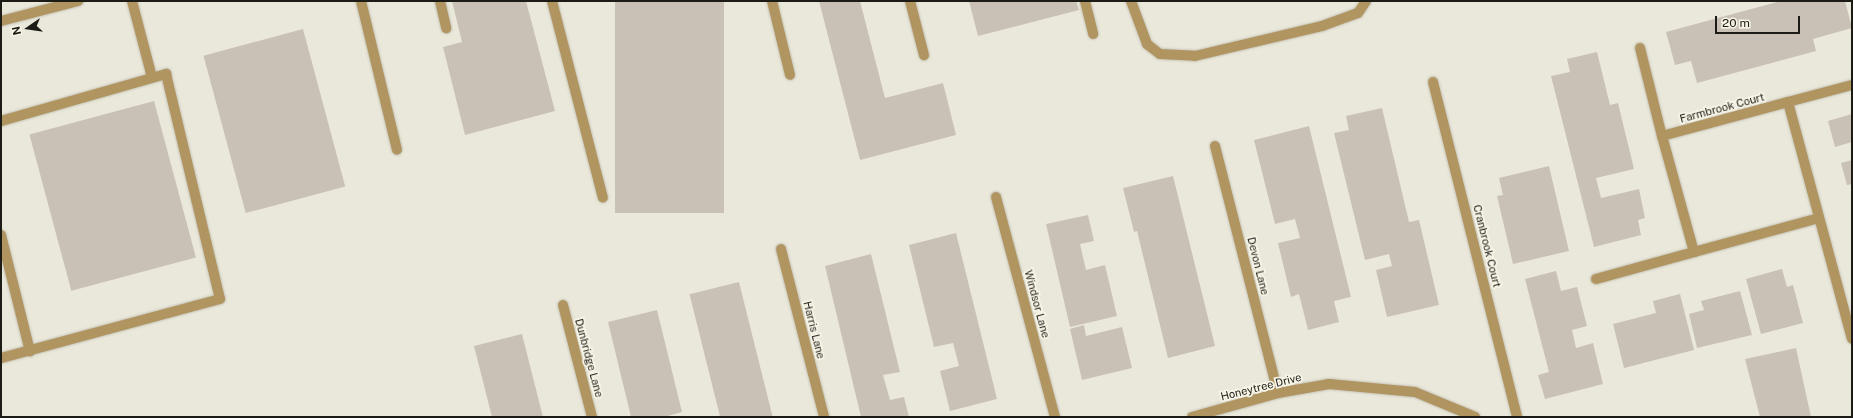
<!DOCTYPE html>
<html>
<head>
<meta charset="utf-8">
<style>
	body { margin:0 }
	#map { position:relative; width:1853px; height:418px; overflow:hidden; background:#eae8da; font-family:"Public Sans",sans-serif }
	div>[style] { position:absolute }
	.building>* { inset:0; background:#cac1b6; transform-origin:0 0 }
	.roads { filter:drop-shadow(0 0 1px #c5c3b7) drop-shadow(0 0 1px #c5c3b7) }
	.lane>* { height:10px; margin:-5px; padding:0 5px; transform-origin:5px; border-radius:5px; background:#b19561 }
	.street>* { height:10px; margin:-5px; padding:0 5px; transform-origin:5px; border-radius:5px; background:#b19561 }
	span { translate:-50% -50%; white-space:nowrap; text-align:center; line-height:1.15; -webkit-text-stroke:3.5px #f8f5e7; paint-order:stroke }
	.street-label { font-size:11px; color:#1c1b16 }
	.frame { position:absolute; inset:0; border:2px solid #1c1b16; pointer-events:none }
	.north { position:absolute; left:8px; top:8px; width:40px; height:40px; -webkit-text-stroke:3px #f8f5e7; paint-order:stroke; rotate:257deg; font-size:11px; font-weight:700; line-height:16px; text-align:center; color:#1c1b16 }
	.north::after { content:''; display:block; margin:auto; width:14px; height:18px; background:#1c1b16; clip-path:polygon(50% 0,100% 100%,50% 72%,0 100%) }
	.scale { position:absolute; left:1715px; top:16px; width:85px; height:18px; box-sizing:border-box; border:2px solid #1c1b16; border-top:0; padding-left:5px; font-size:12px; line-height:14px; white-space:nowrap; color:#1c1b16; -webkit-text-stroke:3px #f8f5e7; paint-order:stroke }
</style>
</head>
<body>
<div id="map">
	<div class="building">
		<div style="clip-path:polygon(452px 1px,526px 1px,555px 111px,465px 135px,443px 47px,462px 42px)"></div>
		<div style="left:615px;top:1px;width:109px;height:212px"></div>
		<div style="clip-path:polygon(819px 1px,860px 1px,885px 98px,943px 83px,956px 135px,860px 160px)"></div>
		<div style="clip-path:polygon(969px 1px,1076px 1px,1079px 10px,978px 36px)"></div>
		<div style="clip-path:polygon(1781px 1px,1845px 1px,1852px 28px,1813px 39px,1816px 51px,1697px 83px,1691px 61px,1675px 65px,1666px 32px)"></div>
		<div style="left:303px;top:29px;width:163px;height:103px;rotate:75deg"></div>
		<div style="clip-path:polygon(1597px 52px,1610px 105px,1618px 103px,1634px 169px,1596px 178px,1601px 198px,1639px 189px,1645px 218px,1638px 220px,1641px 235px,1594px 247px,1551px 76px,1570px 72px,1567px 59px)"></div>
		<div style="left:154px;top:101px;width:162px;height:129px;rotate:75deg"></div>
		<div style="clip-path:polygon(1382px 108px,1409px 222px,1419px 220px,1439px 305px,1387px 317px,1376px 270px,1392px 266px,1389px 254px,1365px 260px,1334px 133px,1349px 130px,1346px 116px)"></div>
		<div style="clip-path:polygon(1852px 114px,1852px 142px,1835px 147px,1828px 121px)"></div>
		<div style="clip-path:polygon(1309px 126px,1351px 297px,1334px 301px,1339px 322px,1308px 330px,1299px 294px,1291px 297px,1278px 243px,1300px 238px,1295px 219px,1275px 224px,1254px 140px)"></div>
		<div style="clip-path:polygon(1852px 160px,1852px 184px,1847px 185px,1841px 163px)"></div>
		<div style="clip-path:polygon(1549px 166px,1569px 251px,1513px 264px,1497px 196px,1503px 195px,1499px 178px)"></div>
		<div style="clip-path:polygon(1173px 176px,1215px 346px,1168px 358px,1137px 231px,1134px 232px,1123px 188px)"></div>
		<div style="clip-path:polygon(1088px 215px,1094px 241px,1080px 244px,1086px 270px,1105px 265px,1117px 316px,1070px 327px,1046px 224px)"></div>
		<div style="clip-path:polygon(956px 233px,997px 399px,950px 411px,940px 371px,959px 366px,953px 343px,934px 347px,909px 245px)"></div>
		<div style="clip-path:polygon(871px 254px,900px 372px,883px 375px,890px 400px,904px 397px,909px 417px,861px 417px,825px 266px)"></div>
		<div style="clip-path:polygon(1782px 269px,1787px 287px,1793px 285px,1803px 323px,1761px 334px,1746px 279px)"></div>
		<div style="clip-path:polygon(1556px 271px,1561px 291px,1577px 287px,1587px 326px,1572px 330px,1576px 348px,1593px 343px,1603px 384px,1545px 399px,1538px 375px,1549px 372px,1525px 279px)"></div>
		<div style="left:739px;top:282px;width:139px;height:51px;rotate:76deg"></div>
		<div style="clip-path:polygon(1740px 291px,1752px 335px,1697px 348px,1689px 314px,1704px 310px,1701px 301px)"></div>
		<div style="clip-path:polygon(1680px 294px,1694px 350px,1624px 368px,1613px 324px,1656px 313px,1653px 301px)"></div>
		<div style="clip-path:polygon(657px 310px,682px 412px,664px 417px,631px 417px,608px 322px)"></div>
		<div style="clip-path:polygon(1084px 325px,1086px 336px,1122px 327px,1132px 368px,1082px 380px,1070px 329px)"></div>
		<div style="clip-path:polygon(522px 334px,543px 417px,492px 417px,474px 346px)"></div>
		<div style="clip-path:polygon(1796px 348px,1811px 417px,1760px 417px,1745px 359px)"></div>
	</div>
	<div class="roads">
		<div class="lane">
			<div style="left:132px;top:1px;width:79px;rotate:75.3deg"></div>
			<div style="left:361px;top:1px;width:153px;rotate:76.4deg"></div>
			<div style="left:440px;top:1px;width:28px;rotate:77deg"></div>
			<div style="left:552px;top:1px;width:203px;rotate:75.5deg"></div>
			<div style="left:772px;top:1px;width:76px;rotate:76.3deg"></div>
			<div style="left:910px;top:1px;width:56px;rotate:75.5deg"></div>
			<div style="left:1085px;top:1px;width:34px;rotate:76deg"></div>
			<div style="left:1131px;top:1px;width:46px;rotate:69.6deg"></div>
			<div style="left:1147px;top:44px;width:16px;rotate:38deg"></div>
			<div style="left:1160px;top:54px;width:35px;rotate:3deg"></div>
			<div style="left:1195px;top:56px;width:130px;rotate:-13.3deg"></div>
			<div style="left:1322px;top:26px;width:38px;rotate:-20deg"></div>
			<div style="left:1358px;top:13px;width:14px;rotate:-56deg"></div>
			<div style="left:1px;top:121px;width:172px;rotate:-15.9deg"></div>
			<div style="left:166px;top:74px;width:231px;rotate:76.5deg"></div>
			<div style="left:220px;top:299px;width:227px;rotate:164.9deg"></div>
			<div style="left:1px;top:235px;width:120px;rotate:76deg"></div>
		</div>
		<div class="street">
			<div style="left:1px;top:21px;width:80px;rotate:-14.6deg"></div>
			<div style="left:1640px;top:48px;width:91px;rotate:76deg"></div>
			<div style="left:1433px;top:82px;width:345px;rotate:75.9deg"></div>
			<div style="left:1788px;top:102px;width:66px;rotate:-14.9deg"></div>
			<div style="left:1215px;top:146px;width:255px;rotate:75.7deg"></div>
			<div style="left:996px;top:197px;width:228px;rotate:75deg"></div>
			<div style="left:1819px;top:218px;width:130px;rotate:164.8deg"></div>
			<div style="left:1694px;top:252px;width:120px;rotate:-105.4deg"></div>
			<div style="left:1662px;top:136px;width:131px;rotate:-15.1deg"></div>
			<div style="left:1788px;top:102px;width:245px;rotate:74.9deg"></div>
			<div style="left:781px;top:249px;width:173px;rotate:75.6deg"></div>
			<div style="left:1596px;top:279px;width:102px;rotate:-15.4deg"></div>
			<div style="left:563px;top:305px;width:116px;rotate:75.5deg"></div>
			<div style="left:1192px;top:417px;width:89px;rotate:-15.6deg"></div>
			<div style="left:1278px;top:393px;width:52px;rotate:-10deg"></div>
			<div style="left:1329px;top:384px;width:86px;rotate:5.3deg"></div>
			<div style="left:1415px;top:392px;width:65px;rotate:22.6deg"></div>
		</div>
	</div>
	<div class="street-label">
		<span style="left:1722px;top:108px;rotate:-15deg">Farmbrook Court</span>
		<span style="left:1487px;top:246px;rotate:76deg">Cranbrook Court</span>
		<span style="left:1258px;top:266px;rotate:76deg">Devon Lane</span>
		<span style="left:1037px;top:304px;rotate:75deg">Windsor Lane</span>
		<span style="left:814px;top:330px;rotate:76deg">Harris Lane</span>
		<span style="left:589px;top:358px;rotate:75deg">Dunbridge Lane</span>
		<span style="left:1261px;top:387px;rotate:-14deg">Honeytree Drive</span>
	</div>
	<div class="frame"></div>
	<div class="north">N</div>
	<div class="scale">20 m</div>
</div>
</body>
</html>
